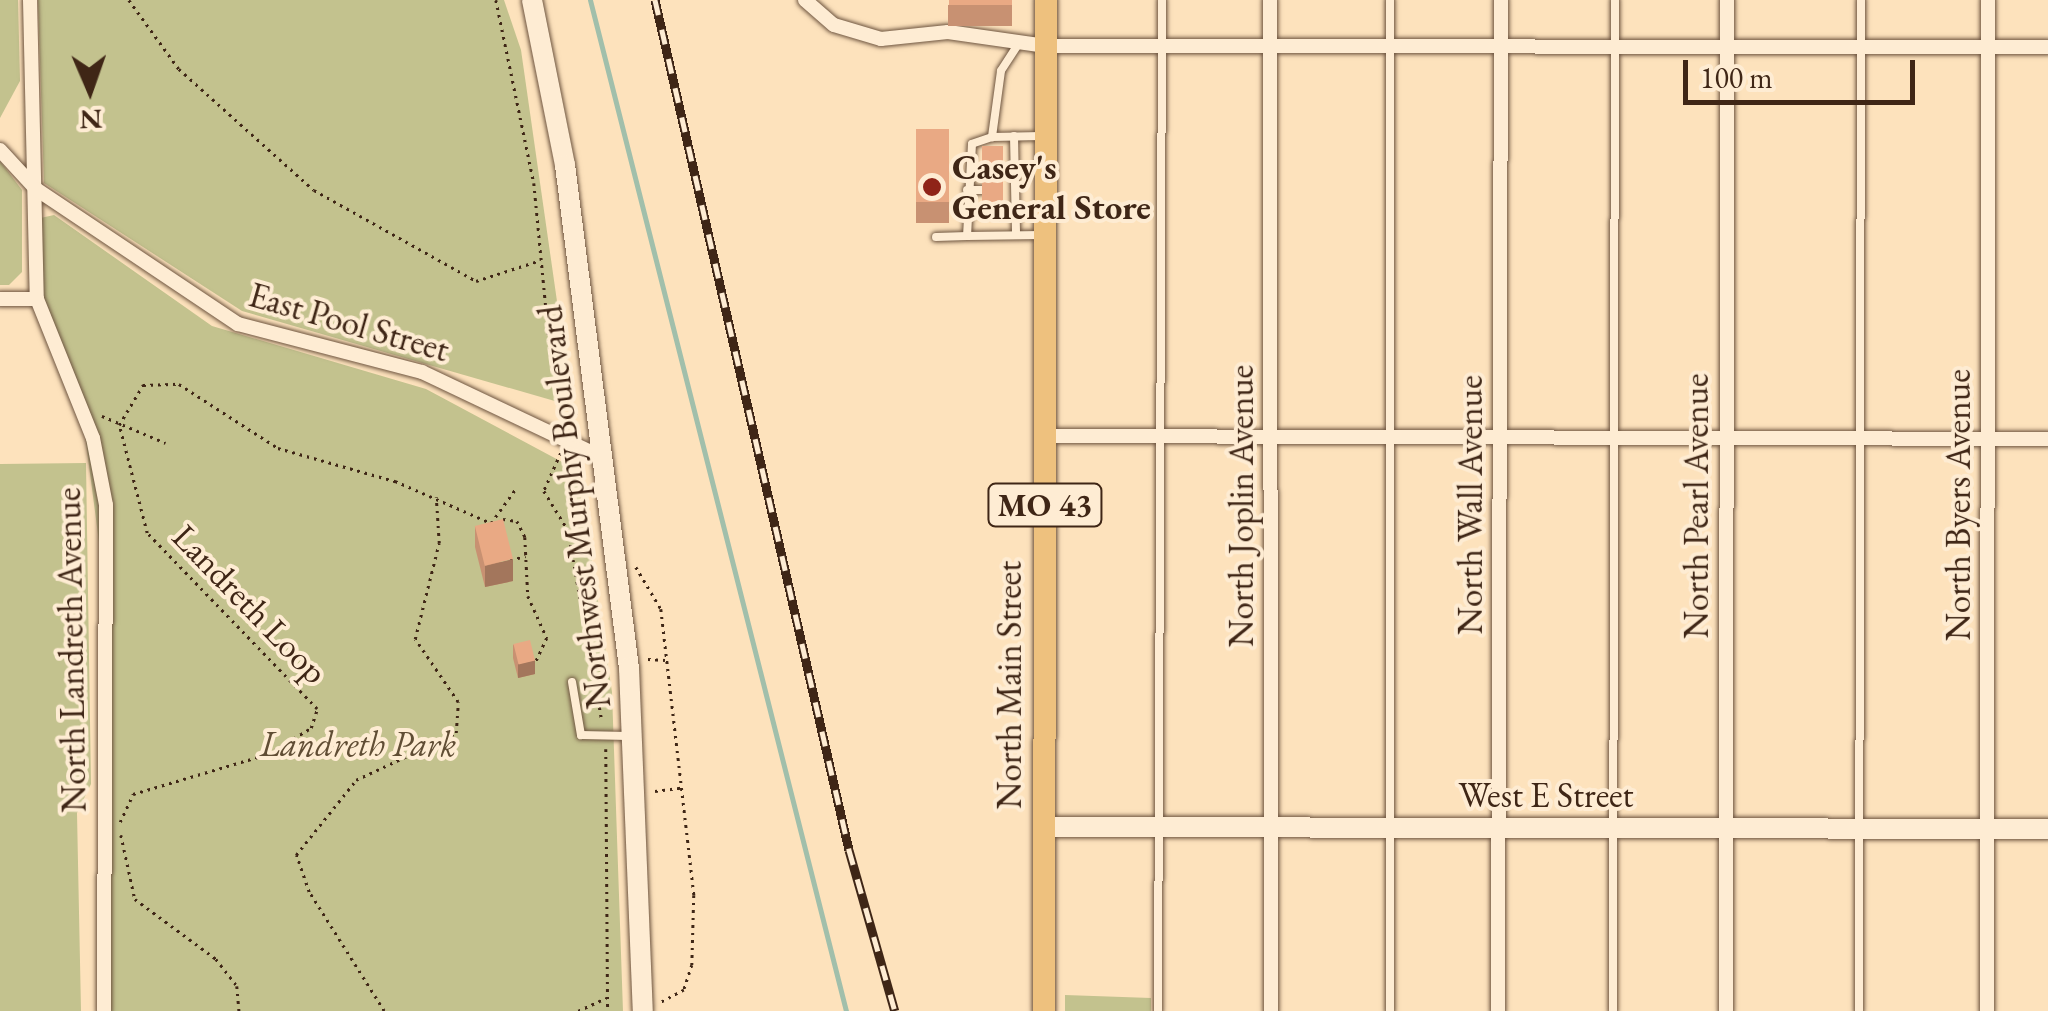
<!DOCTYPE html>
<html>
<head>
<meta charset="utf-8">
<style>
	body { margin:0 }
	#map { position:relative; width:2048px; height:1011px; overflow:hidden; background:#fde2bc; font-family:"EB Garamond",serif }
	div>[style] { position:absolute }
	.green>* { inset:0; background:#c3c28e }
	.stream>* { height:5px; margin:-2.5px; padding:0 2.5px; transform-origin:2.5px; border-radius:2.5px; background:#a1bfab }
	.path>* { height:2.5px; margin-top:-1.25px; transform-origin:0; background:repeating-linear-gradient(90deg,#3f2616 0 2.5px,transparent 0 7.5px) }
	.roads { filter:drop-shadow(0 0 2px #6e5540) drop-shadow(0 0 2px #6e5540) }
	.lane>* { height:8px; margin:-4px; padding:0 4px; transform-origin:4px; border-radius:4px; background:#feecd3 }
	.street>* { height:14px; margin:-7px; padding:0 7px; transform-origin:7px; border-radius:7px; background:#feecd3 }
	.secondary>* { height:20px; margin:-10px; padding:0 10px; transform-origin:10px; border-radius:10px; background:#feecd3 }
	.primary>* { height:22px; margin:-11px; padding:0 11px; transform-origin:11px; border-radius:11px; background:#eec17e }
	.rail>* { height:9px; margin-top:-4.5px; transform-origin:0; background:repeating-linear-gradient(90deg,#feecd3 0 15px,#3f2616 0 30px); box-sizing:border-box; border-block:2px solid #3f2616 }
	.wall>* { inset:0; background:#c89172; transform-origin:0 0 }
	.shaded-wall>* { inset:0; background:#a3765c }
	.building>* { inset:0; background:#e9a984; transform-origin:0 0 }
	.dots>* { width:28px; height:28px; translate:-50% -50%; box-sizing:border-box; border:5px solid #feecd3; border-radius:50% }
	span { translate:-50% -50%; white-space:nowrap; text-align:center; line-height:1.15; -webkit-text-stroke:8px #feecd3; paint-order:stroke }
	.shield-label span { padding:2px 8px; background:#feecd3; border:2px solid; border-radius:8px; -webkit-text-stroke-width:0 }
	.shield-label { font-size:32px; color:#3f2616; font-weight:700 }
	.poi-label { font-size:35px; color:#3f2616; font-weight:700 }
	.left { translate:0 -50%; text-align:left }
	.street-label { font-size:35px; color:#3f2616 }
	.park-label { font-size:35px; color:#604d34; font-style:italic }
	.north { position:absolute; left:40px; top:40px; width:100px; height:100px; -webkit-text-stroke:8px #feecd3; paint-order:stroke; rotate:178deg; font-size:28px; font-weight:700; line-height:40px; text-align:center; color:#3f2616 }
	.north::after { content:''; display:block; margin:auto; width:35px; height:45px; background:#3f2616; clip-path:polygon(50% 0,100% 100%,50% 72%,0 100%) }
	.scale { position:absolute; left:1683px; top:60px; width:232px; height:45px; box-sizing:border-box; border:5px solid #3f2616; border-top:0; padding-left:12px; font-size:30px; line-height:35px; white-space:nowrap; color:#3f2616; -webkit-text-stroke:8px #feecd3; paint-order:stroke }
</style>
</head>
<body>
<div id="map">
	<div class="green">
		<div style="clip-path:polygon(0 0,18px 0,20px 81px,0 118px)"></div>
		<div style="clip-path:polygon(38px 0,504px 0,521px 50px,572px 406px,242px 311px,44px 183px)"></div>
		<div style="clip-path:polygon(0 161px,22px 190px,22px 272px,9px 285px,0 285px)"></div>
		<div style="clip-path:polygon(54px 215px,212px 326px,426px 389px,564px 463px,581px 490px,612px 692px,623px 1011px,110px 1011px,102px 565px,85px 435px,31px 260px,36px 219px)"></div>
		<div style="clip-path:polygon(86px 463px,91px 784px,77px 813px,81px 1011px,0 1011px,0 464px)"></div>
		<div style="clip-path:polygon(1065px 995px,1151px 998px,1151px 1011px,1065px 1011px)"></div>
	</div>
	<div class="stream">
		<div style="left:590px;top:0;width:1043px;rotate:75.79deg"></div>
	</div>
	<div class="path">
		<div style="left:129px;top:0;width:85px;rotate:54.1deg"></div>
		<div style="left:179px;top:69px;width:181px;rotate:41.9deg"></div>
		<div style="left:314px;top:190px;width:186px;rotate:29.3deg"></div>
		<div style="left:476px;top:281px;width:68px;rotate:-17.9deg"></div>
		<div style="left:496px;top:0;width:187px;rotate:78.3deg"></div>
		<div style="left:534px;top:183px;width:168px;rotate:84.5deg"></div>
		<div style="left:550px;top:350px;width:72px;rotate:68.1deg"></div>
		<div style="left:102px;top:416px;width:69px;rotate:22.9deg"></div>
		<div style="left:561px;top:453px;width:42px;rotate:114.1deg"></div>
		<div style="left:544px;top:491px;width:46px;rotate:58.4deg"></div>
		<div style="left:568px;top:530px;width:194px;rotate:79.9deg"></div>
		<div style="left:503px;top:519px;width:14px;rotate:8deg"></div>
		<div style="left:517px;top:521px;width:18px;rotate:63deg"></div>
		<div style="left:525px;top:537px;width:59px;rotate:87.1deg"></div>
		<div style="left:528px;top:596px;width:46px;rotate:65.7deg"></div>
		<div style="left:547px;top:638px;width:26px;rotate:115deg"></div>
		<div style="left:510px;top:560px;width:16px;rotate:-14deg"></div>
		<div style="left:636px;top:567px;width:49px;rotate:59.2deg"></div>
		<div style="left:661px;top:609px;width:288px;rotate:83.4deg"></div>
		<div style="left:694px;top:895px;width:70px;rotate:91.6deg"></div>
		<div style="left:692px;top:965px;width:26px;rotate:108deg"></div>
		<div style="left:684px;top:990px;width:27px;rotate:152deg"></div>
		<div style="left:648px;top:659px;width:17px;rotate:3deg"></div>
		<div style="left:606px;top:749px;width:262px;rotate:89.6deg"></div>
		<div style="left:655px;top:791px;width:26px;rotate:-7deg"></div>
		<div style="left:120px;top:822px;width:31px;rotate:-65deg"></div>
		<div style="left:133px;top:794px;width:141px;rotate:-16.5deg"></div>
		<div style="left:268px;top:754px;width:50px;rotate:-31.2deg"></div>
		<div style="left:311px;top:728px;width:20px;rotate:-72deg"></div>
		<div style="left:317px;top:709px;width:245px;rotate:-134deg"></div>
		<div style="left:147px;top:533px;width:112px;rotate:-104.5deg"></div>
		<div style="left:119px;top:425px;width:47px;rotate:-59deg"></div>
		<div style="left:143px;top:385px;width:36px;rotate:-2deg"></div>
		<div style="left:179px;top:384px;width:118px;rotate:32.9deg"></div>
		<div style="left:278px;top:448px;width:122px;rotate:15.8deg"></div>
		<div style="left:395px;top:481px;width:105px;rotate:23.6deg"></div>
		<div style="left:491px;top:523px;width:44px;rotate:-54.2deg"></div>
		<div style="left:121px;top:835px;width:66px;rotate:77.7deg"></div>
		<div style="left:135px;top:899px;width:101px;rotate:36.5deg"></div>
		<div style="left:216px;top:959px;width:34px;rotate:52deg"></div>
		<div style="left:237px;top:986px;width:25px;rotate:85deg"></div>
		<div style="left:384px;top:1011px;width:141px;rotate:-122.2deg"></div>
		<div style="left:309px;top:892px;width:39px;rotate:-109deg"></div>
		<div style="left:296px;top:855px;width:96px;rotate:-51.3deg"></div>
		<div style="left:356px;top:780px;width:110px;rotate:-25.2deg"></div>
		<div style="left:456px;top:733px;width:31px;rotate:-86deg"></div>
		<div style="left:458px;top:702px;width:76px;rotate:-124.3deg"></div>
		<div style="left:415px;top:639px;width:99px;rotate:-76deg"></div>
		<div style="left:439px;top:543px;width:46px;rotate:-93.7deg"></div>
		<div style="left:578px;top:1011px;width:31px;rotate:-25deg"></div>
	</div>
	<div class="roads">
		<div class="lane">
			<div style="left:1019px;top:43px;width:33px;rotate:123deg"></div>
			<div style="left:1001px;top:71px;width:67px;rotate:97.8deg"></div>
			<div style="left:992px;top:137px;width:21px;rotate:161deg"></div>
			<div style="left:972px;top:144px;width:92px;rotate:93.1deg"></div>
			<div style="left:967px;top:236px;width:74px;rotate:-0.8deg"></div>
			<div style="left:1014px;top:136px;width:99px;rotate:88.8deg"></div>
			<div style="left:992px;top:137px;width:49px;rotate:-1.2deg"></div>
			<div style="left:967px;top:190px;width:15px"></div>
			<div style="left:966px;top:212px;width:16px"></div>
			<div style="left:936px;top:237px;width:31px;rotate:-2deg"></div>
			<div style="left:572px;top:682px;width:54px;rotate:80.4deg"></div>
			<div style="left:581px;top:735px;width:47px;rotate:1.2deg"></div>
			<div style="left:1158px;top:1011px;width:1011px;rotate:-89.77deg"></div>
			<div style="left:1390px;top:1011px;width:1011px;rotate:-90deg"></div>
			<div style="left:1613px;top:1011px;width:1011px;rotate:-89.89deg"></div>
			<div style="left:1859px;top:1011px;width:1011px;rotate:-89.89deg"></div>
		</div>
		<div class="street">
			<div style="left:30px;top:0;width:299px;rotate:88.7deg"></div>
			<div style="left:37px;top:299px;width:150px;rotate:68.1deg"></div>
			<div style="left:93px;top:438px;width:68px;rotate:79deg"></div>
			<div style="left:106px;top:505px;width:506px;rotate:90.23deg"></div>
			<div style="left:805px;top:0;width:38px;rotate:41deg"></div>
			<div style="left:834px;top:25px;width:49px;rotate:16.6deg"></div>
			<div style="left:881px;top:39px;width:67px;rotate:-6deg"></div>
			<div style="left:948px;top:32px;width:99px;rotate:8.1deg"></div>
			<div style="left:1046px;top:46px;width:1002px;rotate:0.06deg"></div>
			<div style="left:1270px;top:0;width:1011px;rotate:89.94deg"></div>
			<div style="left:0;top:150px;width:53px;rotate:47.3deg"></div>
			<div style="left:36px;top:189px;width:243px;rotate:33.8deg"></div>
			<div style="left:238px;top:324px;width:190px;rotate:14.6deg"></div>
			<div style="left:422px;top:372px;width:198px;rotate:25.4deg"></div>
			<div style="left:0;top:299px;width:37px"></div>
			<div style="left:1045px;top:436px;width:1003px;rotate:0.17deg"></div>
			<div style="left:1498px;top:1011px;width:1011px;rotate:-89.83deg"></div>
			<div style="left:1726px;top:1011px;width:1011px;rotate:-89.94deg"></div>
			<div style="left:1987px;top:1011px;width:1011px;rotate:-89.94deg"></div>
		</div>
		<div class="secondary">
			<div style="left:532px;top:0;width:168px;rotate:78.7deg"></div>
			<div style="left:565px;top:165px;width:507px;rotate:82.75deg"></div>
			<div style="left:629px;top:668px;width:343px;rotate:87.7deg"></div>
			<div style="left:1044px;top:827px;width:1004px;rotate:0.11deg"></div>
		</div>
		<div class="primary">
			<div style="left:1044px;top:1011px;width:1011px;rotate:-89.89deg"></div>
		</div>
	</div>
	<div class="rail">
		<div style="left:655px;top:0;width:872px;rotate:77.14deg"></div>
		<div style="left:849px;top:850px;width:167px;rotate:74.1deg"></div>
	</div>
	<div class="wall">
		<div style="clip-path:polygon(1012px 0,1012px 26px,948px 26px,948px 5px)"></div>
		<div style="left:916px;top:129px;width:33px;height:94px"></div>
		<div style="left:982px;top:146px;width:21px;height:76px"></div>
		<div style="clip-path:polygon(475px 526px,513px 581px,485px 587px,475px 547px)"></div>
		<div style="clip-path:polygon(513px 644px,535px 674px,518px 678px,513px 658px)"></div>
	</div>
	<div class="shaded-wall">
		<div style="clip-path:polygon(513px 559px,513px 581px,485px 587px,485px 566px)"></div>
		<div style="clip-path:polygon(535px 660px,535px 674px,518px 678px,518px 664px)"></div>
	</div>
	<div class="building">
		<div style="left:949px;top:0;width:63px;height:5px"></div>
		<div style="left:916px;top:129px;width:33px;height:73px"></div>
		<div style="left:982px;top:146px;width:21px;height:68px"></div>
		<div style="left:503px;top:519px;width:41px;height:29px;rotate:76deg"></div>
		<div style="left:530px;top:640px;width:21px;height:17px;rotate:76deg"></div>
	</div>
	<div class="dots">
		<div style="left:932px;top:187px;background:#8f2418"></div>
	</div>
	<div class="shield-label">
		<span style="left:1045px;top:505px">MO 43</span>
	</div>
	<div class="poi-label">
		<span class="left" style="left:952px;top:187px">Casey's<br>General Store</span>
	</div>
	<div class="street-label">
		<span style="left:349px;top:322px;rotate:16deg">East Pool Street</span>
		<span style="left:1470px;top:505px;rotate:-90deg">North Wall Avenue</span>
		<span style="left:1958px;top:505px;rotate:-90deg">North Byers Avenue</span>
		<span style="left:1241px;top:506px;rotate:-90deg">North Joplin Avenue</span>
		<span style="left:1696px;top:506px;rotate:-90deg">North Pearl Avenue</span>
		<span style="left:574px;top:507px;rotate:-97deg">Northwest Murphy Boulevard</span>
		<span style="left:250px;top:604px;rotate:46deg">Landreth Loop</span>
		<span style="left:71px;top:650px;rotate:-91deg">North Landreth Avenue</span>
		<span style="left:1009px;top:685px;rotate:-90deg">North Main Street</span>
		<span style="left:1546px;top:795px">West E Street</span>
	</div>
	<div class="park-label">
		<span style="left:358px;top:744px">Landreth Park</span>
	</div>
	<div class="north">N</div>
	<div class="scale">100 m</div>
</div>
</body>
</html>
